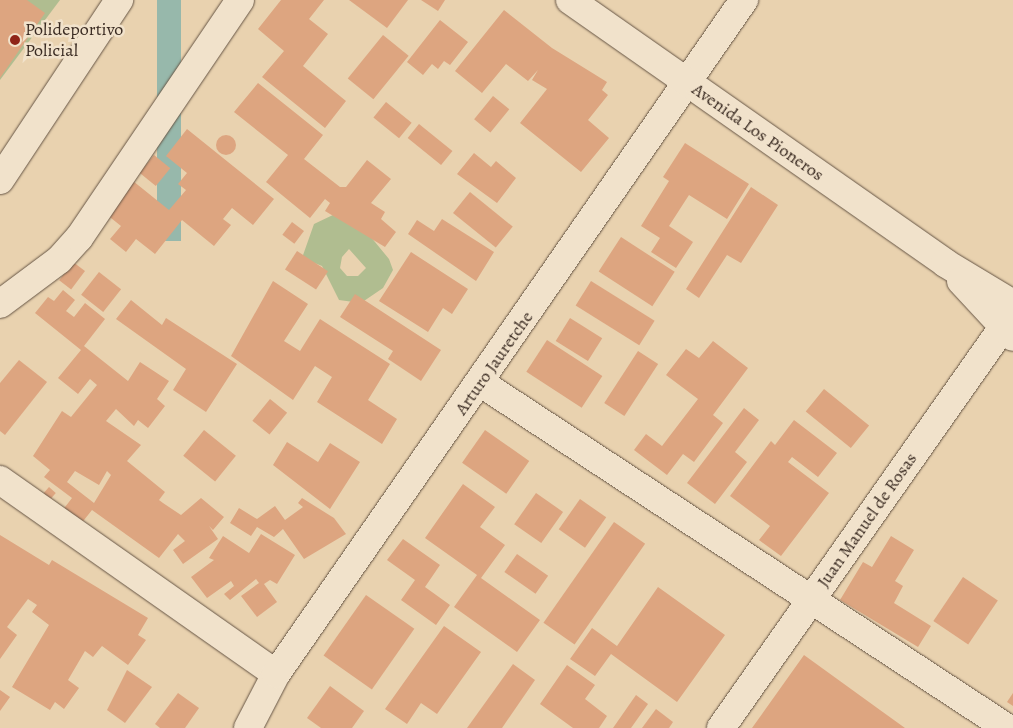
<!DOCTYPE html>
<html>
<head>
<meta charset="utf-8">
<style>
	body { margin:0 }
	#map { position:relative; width:1013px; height:728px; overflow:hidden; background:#e9d2af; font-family:Alegreya,serif }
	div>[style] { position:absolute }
	.green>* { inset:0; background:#b0bd90 }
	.water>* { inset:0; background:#97b8ab; transform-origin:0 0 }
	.building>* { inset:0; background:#dda580; transform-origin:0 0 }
	.round { border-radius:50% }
	.roads { filter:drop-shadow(0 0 1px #665545) drop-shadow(0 0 1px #665545) }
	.minor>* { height:28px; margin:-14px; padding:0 14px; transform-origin:14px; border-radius:14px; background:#f1e2cb }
	.secondary>* { height:28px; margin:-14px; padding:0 14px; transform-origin:14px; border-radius:14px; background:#f1e2cb }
	.dots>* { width:14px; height:14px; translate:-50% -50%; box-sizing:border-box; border:2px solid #f1e2cb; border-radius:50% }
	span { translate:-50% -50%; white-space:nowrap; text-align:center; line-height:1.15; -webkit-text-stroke:5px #f1e2cb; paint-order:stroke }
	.poi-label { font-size:18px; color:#3a2b22 }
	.left { translate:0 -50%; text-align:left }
	.street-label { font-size:18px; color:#3a2b22 }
</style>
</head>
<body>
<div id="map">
	<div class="green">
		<div style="clip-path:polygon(0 0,60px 0,0 80px)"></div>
		<div style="clip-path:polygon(evenodd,335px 214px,361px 225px,389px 259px,393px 270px,383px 288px,361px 303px,339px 300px,322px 266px,302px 258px,314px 224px,335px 214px,349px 249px,366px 268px,358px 276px,347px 276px,340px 268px,342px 257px,349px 249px)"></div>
	</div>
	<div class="water">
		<div style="left:157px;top:0;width:24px;height:241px"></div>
	</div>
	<div class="building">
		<div style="clip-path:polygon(0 0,27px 0,45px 13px,0 78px)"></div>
		<div style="clip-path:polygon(281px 0,324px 0,309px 19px,328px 34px,303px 66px,346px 101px,325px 128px,262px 77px,284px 51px,258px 29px)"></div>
		<div style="clip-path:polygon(349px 0,408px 0,387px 28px)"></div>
		<div style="clip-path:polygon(421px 0,445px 0,438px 11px)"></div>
		<div style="clip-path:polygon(504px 10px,552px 48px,607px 82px,602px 90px,608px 95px,588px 120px,609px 138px,581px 172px,520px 123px,547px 89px,532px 80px,538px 70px,528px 81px,506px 64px,482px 93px,455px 71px)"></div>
		<div style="clip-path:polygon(440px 20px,468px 42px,450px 65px,444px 61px,438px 69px,432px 64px,423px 75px,407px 62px)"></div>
		<div style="left:383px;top:35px;width:33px;height:56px;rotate:39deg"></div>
		<div style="clip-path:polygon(258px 83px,323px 135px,304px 159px,340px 187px,346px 187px,367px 160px,391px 179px,371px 203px,385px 212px,381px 219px,396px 232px,385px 247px,325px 211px,330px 203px,325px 199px,310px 218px,266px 182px,288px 155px,234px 112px)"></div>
		<div style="left:493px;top:96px;width:21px;height:30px;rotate:39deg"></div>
		<div style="left:386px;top:102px;width:33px;height:20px;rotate:39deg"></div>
		<div style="left:419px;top:124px;width:43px;height:18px;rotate:39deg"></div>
		<div style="clip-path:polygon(187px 129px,274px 199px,253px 225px,232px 208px,223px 219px,231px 225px,214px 246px,182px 220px,155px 254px,136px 239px,126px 252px,110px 239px,121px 226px,106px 214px,133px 181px,169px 210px,186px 190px,178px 184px,187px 173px,166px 156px)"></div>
		<div class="round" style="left:216px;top:135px;width:20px;height:20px"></div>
		<div style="clip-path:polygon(685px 143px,749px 184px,727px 219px,689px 195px,669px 226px,693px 242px,676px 268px,651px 252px,660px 238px,641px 226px,669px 181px,663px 177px)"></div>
		<div style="clip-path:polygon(474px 153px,491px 167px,496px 161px,516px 178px,497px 203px,457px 174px)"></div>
		<div style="left:154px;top:155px;width:21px;height:23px;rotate:39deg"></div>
		<div style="clip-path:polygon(751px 187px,778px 205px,741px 263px,727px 255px,699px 298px,686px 289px)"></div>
		<div style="left:470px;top:192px;width:55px;height:27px;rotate:39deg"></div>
		<div style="clip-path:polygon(442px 219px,494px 252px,476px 281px,408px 234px,417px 220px,434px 231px)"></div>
		<div style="left:292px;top:222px;width:15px;height:16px;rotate:37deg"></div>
		<div style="left:621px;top:237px;width:64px;height:41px;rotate:33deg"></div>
		<div style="left:297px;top:251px;width:37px;height:22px;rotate:33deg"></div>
		<div style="clip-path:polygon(411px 252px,468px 289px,452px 314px,443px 308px,428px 332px,379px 301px)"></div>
		<div style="left:73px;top:262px;width:15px;height:23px;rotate:37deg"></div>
		<div style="left:99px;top:272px;width:28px;height:29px;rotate:38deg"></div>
		<div style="clip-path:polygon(273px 281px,308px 304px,284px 341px,300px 351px,320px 319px,390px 364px,368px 400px,397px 419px,382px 444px,317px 402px,332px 377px,315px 366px,293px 400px,231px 356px)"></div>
		<div style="left:591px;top:281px;width:75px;height:29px;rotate:32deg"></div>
		<div style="clip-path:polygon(evenodd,63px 290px,75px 300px,66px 311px,74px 317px,85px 303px,105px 319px,84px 346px,128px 381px,140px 362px,169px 381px,157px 399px,165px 406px,148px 428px,138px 420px,134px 426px,116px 409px,106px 421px,141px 445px,127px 461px,165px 492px,159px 500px,163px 503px,181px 515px,201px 498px,224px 517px,213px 530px,209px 526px,218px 539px,183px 564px,173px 550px,185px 541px,178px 534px,159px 558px,92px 510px,80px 525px,62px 511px,72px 498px,44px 477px,50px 470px,33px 456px,62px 411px,71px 417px,97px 385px,90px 379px,78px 394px,58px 378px,81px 350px,35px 313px,48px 297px,54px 301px,63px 290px,75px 471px,99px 485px,107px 471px,111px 475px,94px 503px,67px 482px,75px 471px)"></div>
		<div style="clip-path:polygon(355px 294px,441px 350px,421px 381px,388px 359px,393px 351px,340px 317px)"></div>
		<div style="clip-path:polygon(131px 300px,162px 325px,166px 318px,237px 364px,206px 412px,173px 390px,186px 369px,116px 319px)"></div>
		<div style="left:570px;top:318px;width:38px;height:27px;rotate:32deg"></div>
		<div style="left:547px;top:340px;width:66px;height:38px;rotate:33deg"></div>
		<div style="clip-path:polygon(713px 341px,748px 368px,713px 415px,723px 423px,694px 462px,683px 454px,667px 475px,634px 450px,646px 434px,662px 446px,698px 399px,666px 375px,686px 349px,699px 358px)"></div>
		<div style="left:638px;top:351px;width:24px;height:62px;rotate:33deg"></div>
		<div style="clip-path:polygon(19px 360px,47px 382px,5px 435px,0 431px,0 383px)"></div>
		<div style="left:824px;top:389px;width:58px;height:29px;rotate:39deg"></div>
		<div style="left:270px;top:399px;width:22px;height:28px;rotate:39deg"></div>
		<div style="clip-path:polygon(744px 408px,759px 420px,735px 452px,747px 462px,715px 504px,687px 483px)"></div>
		<div style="clip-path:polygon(794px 420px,837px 453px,818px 477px,792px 457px,788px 462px,829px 493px,781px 556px,759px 540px,770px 526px,730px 496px,771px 441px,775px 445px)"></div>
		<div style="left:204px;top:430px;width:41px;height:33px;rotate:39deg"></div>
		<div style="left:485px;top:430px;width:54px;height:40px;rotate:35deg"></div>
		<div style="clip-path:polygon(287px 442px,318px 462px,330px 443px,360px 462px,330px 509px,273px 465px)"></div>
		<div style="clip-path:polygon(463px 484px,495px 507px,480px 527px,505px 545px,481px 578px,540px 620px,517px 652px,454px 607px,477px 575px,425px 538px)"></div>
		<div style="left:49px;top:487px;width:9px;height:14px;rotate:41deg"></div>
		<div style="left:536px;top:493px;width:33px;height:38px;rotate:35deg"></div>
		<div style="clip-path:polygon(302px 498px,334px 518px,346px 534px,304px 559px,283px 529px,274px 537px,257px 527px,251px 536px,230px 523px,239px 508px,257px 519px,275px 506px,285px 520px,303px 507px,298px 503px)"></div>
		<div style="left:580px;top:499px;width:32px;height:37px;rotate:35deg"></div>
		<div style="left:614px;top:522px;width:38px;height:123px;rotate:35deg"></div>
		<div style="clip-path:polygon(261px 534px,295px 555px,277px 584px,270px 580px,264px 584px,277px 602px,257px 617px,241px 596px,259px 583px,256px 579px,230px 600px,224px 594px,234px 586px,231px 581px,207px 598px,191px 577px,214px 560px,209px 558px,223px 536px,249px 553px)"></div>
		<div style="clip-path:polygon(0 535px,49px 565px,52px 560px,148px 618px,138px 635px,146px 640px,128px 665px,102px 646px,93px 657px,85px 651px,68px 680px,79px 688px,64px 709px,55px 702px,50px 710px,12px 687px,49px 625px,32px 612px,37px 605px,28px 599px,7px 627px,17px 635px,0 659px)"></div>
		<div style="clip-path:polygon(891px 536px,914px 550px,895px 581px,903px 586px,894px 603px,931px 626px,918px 647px,840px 600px,863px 562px,872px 567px)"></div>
		<div style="clip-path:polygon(403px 539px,440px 565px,425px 587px,450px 605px,436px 625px,401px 600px,415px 580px,387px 560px)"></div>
		<div style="left:517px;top:554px;width:38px;height:22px;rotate:35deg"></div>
		<div style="left:963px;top:577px;width:42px;height:53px;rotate:34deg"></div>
		<div style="clip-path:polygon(658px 587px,725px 635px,677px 702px,611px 654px,595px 676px,570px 659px,592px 628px,617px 646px)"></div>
		<div style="left:366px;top:595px;width:59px;height:74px;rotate:35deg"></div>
		<div style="clip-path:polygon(444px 626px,481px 652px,437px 714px,421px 703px,407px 724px,385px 709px)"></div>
		<div style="clip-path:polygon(804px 655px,880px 710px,905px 728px,752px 728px)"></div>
		<div style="clip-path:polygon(513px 664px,535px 680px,502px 728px,467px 728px)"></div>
		<div style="clip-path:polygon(567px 665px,595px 685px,585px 699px,607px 716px,599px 728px,573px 728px,540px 704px)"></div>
		<div style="clip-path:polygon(127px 670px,152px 687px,125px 723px,107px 710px)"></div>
		<div style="clip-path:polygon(330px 686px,364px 711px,352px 728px,321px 728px,307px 718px)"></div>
		<div style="clip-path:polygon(0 690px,10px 697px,0 711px)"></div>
		<div style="clip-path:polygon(178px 693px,199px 708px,185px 728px,160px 728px,155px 724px)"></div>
		<div style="clip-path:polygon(1013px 693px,1013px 706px,1007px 702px)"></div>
		<div style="clip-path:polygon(636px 695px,648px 704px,631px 728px,613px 728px)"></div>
		<div style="clip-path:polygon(656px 709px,673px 722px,669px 728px,642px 728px)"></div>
	</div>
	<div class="roads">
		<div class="minor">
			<div style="left:0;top:304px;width:74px;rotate:-36.7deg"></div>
			<div style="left:59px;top:260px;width:30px;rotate:-48deg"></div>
			<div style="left:79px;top:238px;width:287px;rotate:-55.9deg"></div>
			<div style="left:481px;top:383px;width:629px;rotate:33.26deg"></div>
			<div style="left:0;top:480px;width:337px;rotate:35.1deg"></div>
			<div style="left:248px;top:728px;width:61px;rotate:-62.6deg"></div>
			<div style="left:276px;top:674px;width:821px;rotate:-55.23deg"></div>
			<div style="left:721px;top:728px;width:507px;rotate:-54.87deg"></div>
		</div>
		<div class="secondary">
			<div style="left:570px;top:0;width:458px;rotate:35deg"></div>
			<div style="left:945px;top:263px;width:79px;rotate:31.1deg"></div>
			<div style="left:0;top:180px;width:216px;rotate:-56.5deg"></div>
			<div style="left:961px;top:281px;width:76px;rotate:47.1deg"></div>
		</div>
	</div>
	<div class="dots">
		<div style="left:15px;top:40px;background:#8f2418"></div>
	</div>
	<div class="poi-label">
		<span class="left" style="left:25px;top:40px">Polideportivo<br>Policial</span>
	</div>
	<div class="street-label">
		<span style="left:758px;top:132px;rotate:35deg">Avenida Los Pioneros</span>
		<span style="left:494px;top:363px;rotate:-55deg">Arturo Jauretche</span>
		<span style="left:867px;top:520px;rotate:-55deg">Juan Manuel de Rosas</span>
	</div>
</div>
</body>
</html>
